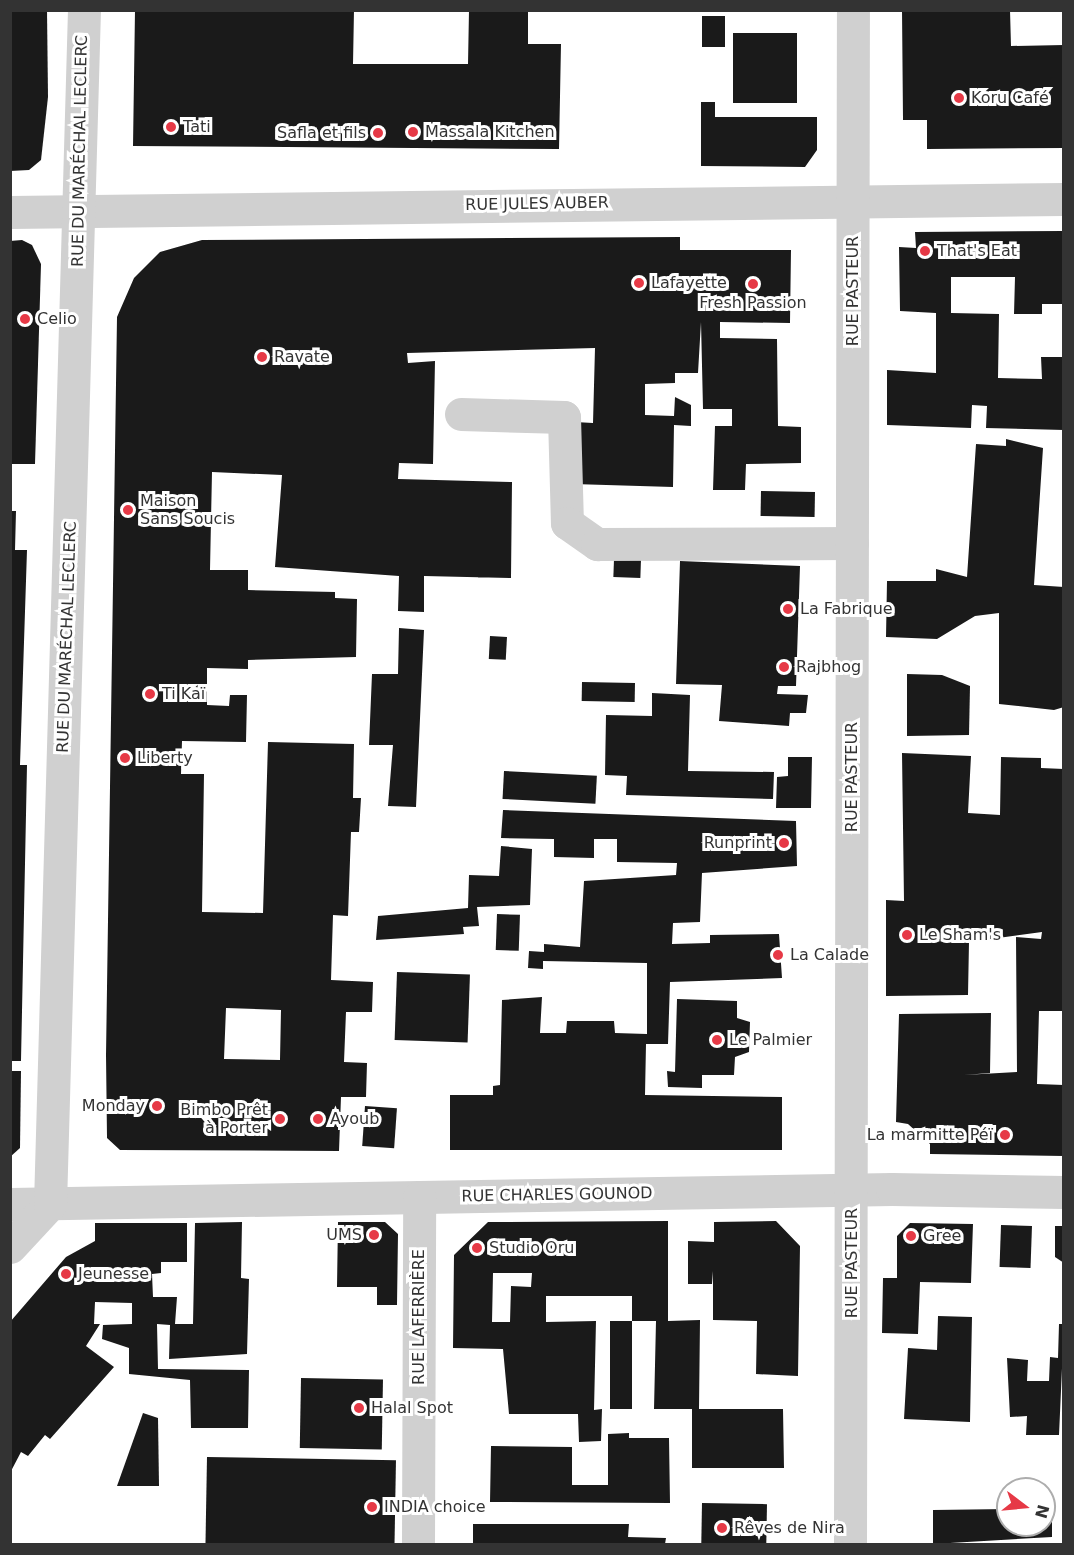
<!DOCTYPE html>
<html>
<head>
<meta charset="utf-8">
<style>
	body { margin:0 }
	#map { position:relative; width:1074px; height:1555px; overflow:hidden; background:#fff; font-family:"DejaVu Sans",sans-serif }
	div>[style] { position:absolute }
	.building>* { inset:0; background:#1a1a1a; transform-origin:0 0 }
	.minor>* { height:33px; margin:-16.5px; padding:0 16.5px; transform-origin:16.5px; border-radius:16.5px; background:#d0d0d0 }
	.dots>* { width:16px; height:16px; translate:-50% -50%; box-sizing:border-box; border:3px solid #fff; border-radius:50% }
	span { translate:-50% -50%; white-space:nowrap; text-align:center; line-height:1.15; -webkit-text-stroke:6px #fff; paint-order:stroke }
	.poi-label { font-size:16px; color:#333 }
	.left { translate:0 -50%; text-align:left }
	.right { translate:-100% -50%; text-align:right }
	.street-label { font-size:16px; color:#333 }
	.frame { position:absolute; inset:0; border:12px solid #333; pointer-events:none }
	.north { position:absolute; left:996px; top:1477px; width:60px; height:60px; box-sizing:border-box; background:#fff; border:2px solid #adadad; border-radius:50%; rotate:106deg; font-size:16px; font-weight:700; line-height:24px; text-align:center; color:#333 }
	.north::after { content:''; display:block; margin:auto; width:21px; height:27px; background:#e63946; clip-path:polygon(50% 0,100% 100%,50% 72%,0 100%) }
</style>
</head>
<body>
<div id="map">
	<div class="building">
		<div style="clip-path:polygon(10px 10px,47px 10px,48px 97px,41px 160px,29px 170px,10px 171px)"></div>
		<div style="clip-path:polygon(135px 10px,354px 10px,353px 64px,468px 64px,469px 10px,528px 10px,528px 44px,561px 44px,559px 149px,133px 146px)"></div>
		<div style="clip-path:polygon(902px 10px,1010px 10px,1011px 46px,1064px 45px,1064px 148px,927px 149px,927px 120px,903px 120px)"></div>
		<div style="left:702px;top:16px;width:23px;height:31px"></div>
		<div style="left:733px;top:33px;width:64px;height:70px"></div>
		<div style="clip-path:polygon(701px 102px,715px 102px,715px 117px,817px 117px,817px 150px,805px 167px,701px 166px)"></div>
		<div style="clip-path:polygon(1064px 231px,1064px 304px,1042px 304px,1042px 314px,1014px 314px,1015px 277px,951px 277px,951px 313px,999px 314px,998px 378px,1042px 379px,1041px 357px,1064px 357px,1064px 430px,986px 428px,987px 406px,972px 405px,971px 428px,887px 425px,887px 370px,936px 373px,936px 313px,900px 311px,899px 247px,916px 248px,915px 232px)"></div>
		<div style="clip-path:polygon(evenodd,680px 237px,680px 250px,791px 250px,790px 323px,720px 322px,720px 338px,777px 339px,778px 426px,801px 427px,801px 463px,746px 464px,745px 490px,713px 490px,715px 426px,732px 426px,732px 409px,703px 409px,701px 322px,698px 373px,675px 373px,675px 383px,645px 384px,645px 415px,674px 416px,675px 397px,691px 405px,691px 426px,674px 425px,673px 487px,573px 484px,575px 422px,593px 423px,595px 348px,407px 353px,408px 363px,435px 361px,433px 464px,399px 463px,398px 479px,512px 482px,511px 578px,424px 576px,424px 612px,398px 611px,399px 576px,275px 567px,282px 475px,212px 472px,210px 570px,248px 570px,248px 590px,335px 592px,335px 598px,357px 599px,356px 657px,248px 660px,248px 669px,207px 668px,207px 705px,229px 706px,230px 695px,247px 695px,246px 742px,182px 741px,181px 774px,204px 774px,202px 912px,263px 913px,268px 742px,354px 744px,353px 798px,361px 798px,359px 832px,351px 832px,348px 916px,333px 915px,331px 980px,373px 982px,372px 1012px,346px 1012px,344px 1062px,367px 1063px,366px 1097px,341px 1097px,339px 1151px,120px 1150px,107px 1138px,106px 1055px,117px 317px,134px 278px,160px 252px,202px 240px,680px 237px,226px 1008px,281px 1010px,280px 1060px,224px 1059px,226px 1008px)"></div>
		<div style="clip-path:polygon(22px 240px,32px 245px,41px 264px,35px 464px,10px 464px,10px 241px)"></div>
		<div style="clip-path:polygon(1006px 439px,1043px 448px,1034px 585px,1064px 587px,1064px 707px,1054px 710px,999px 704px,999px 613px,975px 616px,937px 639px,886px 637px,887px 581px,936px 581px,936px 569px,967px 577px,976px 444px,1006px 446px)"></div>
		<div style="left:761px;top:491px;width:54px;height:25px;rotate:1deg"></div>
		<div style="clip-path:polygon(10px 511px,16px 511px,15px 550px,27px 550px,20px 765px,27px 765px,21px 1061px,10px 1061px)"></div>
		<div style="left:614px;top:559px;width:27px;height:18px;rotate:2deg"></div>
		<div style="clip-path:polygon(680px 561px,800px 566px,796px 686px,778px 686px,777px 694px,808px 695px,806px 713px,790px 713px,789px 726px,719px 721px,722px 685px,676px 684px)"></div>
		<div style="clip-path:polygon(399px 628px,424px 630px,416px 807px,388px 806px,393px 745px,369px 745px,372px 674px,398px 674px)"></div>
		<div style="left:490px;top:636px;width:17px;height:23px;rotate:3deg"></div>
		<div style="clip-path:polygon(907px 674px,942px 675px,970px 686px,969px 735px,907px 736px)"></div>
		<div style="left:582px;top:682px;width:53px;height:19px;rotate:1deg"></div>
		<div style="clip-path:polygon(652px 693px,690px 695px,688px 771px,774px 772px,773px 799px,626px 795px,627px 776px,605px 775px,606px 715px,652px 716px)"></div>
		<div style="clip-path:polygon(902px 753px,971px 756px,968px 813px,1000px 815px,1001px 757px,1041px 758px,1041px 768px,1064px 769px,1064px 1011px,1039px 1011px,1037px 1084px,1064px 1085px,1064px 1156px,930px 1154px,930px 1144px,908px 1124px,896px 1122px,899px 1014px,991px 1013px,990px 1073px,964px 1075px,1017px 1072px,1016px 937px,1041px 939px,1042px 932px,969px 942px,968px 995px,886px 996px,886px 900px,904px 901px)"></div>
		<div style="clip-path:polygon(788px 757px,812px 757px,811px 808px,776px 808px,777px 777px,788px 776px)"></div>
		<div style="left:504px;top:771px;width:93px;height:28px;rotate:3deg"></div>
		<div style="clip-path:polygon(503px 810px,796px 821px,797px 866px,702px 873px,700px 922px,673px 923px,672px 944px,710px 943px,710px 935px,779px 934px,782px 978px,670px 982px,668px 1044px,646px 1044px,645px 1095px,782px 1097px,782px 1150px,450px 1150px,450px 1095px,493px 1095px,493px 1086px,500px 1085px,502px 1000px,542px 997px,540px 1033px,566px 1033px,567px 1021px,614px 1021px,615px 1033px,647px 1034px,647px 963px,543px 961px,543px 969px,528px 968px,529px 951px,544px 952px,544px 944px,580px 947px,584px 881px,676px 875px,677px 863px,617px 862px,617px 839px,594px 839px,594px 858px,554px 857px,554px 839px,501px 838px)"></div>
		<div style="clip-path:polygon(501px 846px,532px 849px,530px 905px,477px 907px,479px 926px,463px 927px,464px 934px,376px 940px,378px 916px,468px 908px,469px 875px,499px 876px)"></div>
		<div style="left:497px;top:914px;width:23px;height:36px;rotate:2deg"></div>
		<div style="left:397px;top:972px;width:73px;height:68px;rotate:2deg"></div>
		<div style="clip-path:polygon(677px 999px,737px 1001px,737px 1018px,750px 1022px,749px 1052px,735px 1057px,734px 1075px,702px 1075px,702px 1088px,668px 1087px,667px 1071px,675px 1072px)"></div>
		<div style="clip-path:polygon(10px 1071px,21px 1071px,20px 1148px,10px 1157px)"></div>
		<div style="left:365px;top:1106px;width:32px;height:40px;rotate:4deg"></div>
		<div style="clip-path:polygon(evenodd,668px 1221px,668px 1321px,700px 1320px,699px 1409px,783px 1409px,784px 1468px,692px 1468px,692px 1409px,654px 1409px,656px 1321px,632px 1321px,632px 1296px,546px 1296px,546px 1322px,596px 1321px,594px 1410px,602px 1409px,601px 1441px,579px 1442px,578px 1414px,509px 1414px,503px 1349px,453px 1348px,454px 1255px,488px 1222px,668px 1221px,493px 1273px,532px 1273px,531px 1287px,511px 1286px,510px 1322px,492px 1322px,493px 1273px)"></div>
		<div style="clip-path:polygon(776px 1221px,800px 1246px,798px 1376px,756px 1374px,757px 1321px,713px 1320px,713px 1271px,712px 1284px,688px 1284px,688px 1241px,714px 1242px,714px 1222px)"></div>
		<div style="clip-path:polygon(242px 1222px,241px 1278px,249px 1279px,247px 1354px,169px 1359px,170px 1325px,157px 1324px,158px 1369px,249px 1370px,248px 1428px,191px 1428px,190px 1380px,129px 1374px,129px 1348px,102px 1339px,103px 1325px,132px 1324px,132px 1303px,95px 1302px,94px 1324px,100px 1324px,86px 1346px,114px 1367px,50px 1439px,45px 1435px,28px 1456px,21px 1452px,10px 1473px,10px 1322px,66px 1257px,95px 1241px,95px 1223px,187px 1223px,187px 1262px,161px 1262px,161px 1273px,152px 1274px,153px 1297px,177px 1297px,175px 1324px,193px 1324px,195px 1223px)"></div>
		<div style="clip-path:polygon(338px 1222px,385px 1222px,398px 1234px,397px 1305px,377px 1305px,377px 1287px,337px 1287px)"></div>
		<div style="clip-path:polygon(910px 1223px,973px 1224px,971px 1283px,920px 1282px,918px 1334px,882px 1333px,883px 1278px,897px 1278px,897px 1236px)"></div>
		<div style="left:1001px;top:1225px;width:31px;height:42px;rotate:2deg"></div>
		<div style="clip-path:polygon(1055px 1226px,1064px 1226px,1064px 1263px,1055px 1257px)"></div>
		<div style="clip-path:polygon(938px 1316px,972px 1317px,970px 1422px,904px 1419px,908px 1348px,937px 1350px)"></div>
		<div style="left:610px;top:1321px;width:22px;height:88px"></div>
		<div style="clip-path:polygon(1059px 1324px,1064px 1324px,1059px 1435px,1026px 1435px,1027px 1416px,1010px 1417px,1007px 1358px,1028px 1360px,1027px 1381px,1049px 1381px,1050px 1357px,1058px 1358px)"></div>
		<div style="left:301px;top:1378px;width:82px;height:70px;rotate:1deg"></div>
		<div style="clip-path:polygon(143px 1413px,158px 1418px,159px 1486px,117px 1486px)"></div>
		<div style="clip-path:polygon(629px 1433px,629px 1438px,669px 1438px,670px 1503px,490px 1502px,491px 1446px,572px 1447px,572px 1485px,608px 1485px,608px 1434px)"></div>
		<div style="left:207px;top:1457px;width:189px;height:87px;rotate:1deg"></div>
		<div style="left:702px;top:1503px;width:65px;height:41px;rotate:1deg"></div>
		<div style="clip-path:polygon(1008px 1509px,1008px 1525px,1044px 1525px,1044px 1509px,1052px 1509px,1052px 1537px,933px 1544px,933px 1510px)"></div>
		<div style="clip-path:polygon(473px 1524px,629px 1524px,628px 1537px,666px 1538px,665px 1544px,473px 1544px)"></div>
	</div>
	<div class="minor">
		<div style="left:10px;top:212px;width:1054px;rotate:-0.71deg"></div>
		<div style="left:461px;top:414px;width:103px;rotate:1.7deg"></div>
		<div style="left:564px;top:417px;width:106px;rotate:88.4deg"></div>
		<div style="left:567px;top:523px;width:37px;rotate:35deg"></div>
		<div style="left:597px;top:544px;width:255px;rotate:-0.2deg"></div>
		<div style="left:10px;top:1204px;width:882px;rotate:-0.97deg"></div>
		<div style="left:892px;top:1189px;width:172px;rotate:1deg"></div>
		<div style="left:10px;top:1247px;width:59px;rotate:-47.1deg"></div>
		<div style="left:50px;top:1204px;width:1194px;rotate:-88.37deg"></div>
		<div style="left:418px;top:1544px;width:347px;rotate:-89.8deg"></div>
		<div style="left:850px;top:1544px;width:1534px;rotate:-89.89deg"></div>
	</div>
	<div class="dots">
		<div style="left:959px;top:98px;background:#e63946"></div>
		<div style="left:171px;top:127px;background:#e63946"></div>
		<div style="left:413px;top:132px;background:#e63946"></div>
		<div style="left:378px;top:133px;background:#e63946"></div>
		<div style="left:925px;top:251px;background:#e63946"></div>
		<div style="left:639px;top:283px;background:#e63946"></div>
		<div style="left:753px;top:284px;background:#e63946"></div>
		<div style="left:25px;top:319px;background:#e63946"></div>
		<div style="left:262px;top:357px;background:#e63946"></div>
		<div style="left:128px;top:510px;background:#e63946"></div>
		<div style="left:788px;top:609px;background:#e63946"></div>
		<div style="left:784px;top:667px;background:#e63946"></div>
		<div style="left:150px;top:694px;background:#e63946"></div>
		<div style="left:125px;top:758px;background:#e63946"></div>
		<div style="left:784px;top:843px;background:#e63946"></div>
		<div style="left:907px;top:935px;background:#e63946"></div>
		<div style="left:778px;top:955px;background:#e63946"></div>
		<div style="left:717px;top:1040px;background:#e63946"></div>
		<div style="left:157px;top:1106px;background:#e63946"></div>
		<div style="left:280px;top:1119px;background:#e63946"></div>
		<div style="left:318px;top:1119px;background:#e63946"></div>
		<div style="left:1005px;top:1135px;background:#e63946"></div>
		<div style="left:374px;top:1235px;background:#e63946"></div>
		<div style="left:911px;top:1236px;background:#e63946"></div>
		<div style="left:477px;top:1248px;background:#e63946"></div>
		<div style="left:66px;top:1274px;background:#e63946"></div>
		<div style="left:359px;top:1408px;background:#e63946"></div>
		<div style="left:372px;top:1507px;background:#e63946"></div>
		<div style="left:722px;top:1528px;background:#e63946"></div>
	</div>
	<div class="poi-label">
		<span class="left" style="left:971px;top:98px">Koru Café</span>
		<span class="left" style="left:183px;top:127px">Tati</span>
		<span class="left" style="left:425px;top:132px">Massala Kitchen</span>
		<span class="right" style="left:366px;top:133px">Safla et fils</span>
		<span class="left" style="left:937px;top:251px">That's Eat</span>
		<span class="left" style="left:651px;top:283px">Lafayette</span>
		<span style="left:753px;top:303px">Fresh Passion</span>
		<span class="left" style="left:37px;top:319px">Celio</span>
		<span class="left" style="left:274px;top:357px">Ravate</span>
		<span class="left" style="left:140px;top:510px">Maison<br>Sans Soucis</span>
		<span class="left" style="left:800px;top:609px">La Fabrique</span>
		<span class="left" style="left:796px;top:667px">Rajbhog</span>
		<span class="left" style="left:162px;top:694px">Ti Kaï</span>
		<span class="left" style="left:137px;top:758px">Liberty</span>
		<span class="right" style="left:772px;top:843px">Runprint</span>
		<span class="left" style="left:919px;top:935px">Le Sham's</span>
		<span class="left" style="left:790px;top:955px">La Calade</span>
		<span class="left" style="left:729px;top:1040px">Le Palmier</span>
		<span class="right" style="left:145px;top:1106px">Monday</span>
		<span class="right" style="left:268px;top:1119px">Bimbo Prêt<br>à Porter</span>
		<span class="left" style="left:330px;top:1119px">Ayoub</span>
		<span class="right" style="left:993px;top:1135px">La marmitte Péï</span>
		<span class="right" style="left:362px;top:1235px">UMS</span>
		<span class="left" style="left:923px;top:1236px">Gree</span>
		<span class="left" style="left:489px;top:1248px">Studio Oru</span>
		<span class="left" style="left:78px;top:1274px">Jeunesse</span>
		<span class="left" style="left:371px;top:1408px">Halal Spot</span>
		<span class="left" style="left:384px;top:1507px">INDIA choice</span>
		<span class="left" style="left:734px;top:1528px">Rêves de Nira</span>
	</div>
	<div class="street-label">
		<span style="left:80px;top:151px;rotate:-89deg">RUE DU MARÉCHAL LECLERC</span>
		<span style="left:537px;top:204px;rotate:-1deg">RUE JULES AUBER</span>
		<span style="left:853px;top:291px;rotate:-90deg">RUE PASTEUR</span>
		<span style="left:67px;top:637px;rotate:-88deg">RUE DU MARÉCHAL LECLERC</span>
		<span style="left:852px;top:777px;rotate:-90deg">RUE PASTEUR</span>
		<span style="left:557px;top:1195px;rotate:-1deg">RUE CHARLES GOUNOD</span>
		<span style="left:852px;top:1263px;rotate:-90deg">RUE PASTEUR</span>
		<span style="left:419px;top:1317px;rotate:-90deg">RUE LAFERRIÈRE</span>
	</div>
	<div class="frame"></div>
	<div class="north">N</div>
</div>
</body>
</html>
